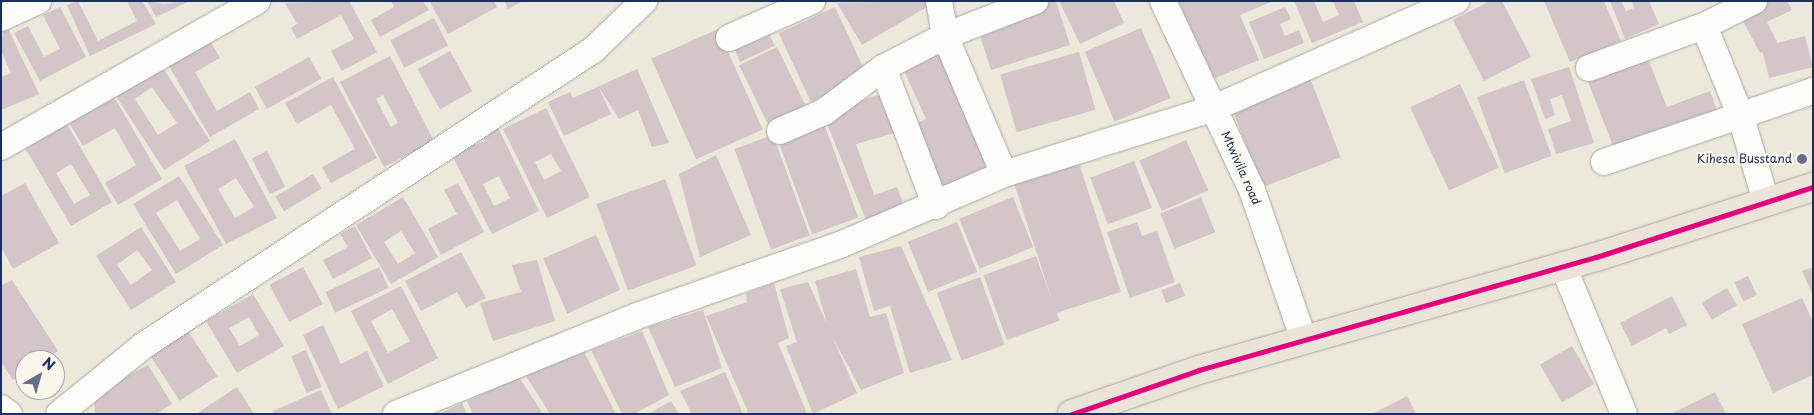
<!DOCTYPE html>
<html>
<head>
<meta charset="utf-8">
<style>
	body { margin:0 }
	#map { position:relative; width:1814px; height:415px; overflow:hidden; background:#ece8da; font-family:"Playpen Sans",sans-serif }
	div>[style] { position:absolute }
	.building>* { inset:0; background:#d3c5c8; transform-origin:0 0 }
	.roads { filter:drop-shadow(0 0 1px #a8a9a7) drop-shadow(0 0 1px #a8a9a7) }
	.minor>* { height:26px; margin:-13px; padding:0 13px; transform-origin:13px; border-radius:13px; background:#fcfcf9 }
	.highway>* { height:28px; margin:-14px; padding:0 14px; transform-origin:14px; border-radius:14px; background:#ebe4d8 }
	.bus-1>* { height:5px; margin:-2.5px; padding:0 2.5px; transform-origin:2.5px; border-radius:2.5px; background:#e5007d }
	.dots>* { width:14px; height:14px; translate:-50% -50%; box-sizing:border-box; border:2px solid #fbf7ec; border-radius:50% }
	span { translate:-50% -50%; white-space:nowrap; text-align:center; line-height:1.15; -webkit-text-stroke:4px #fbf7ec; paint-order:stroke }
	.poi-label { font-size:12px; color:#1b2f5e }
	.right { translate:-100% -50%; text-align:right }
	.street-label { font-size:12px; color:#1b2f5e }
	.frame { position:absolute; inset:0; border:2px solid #1b2f5e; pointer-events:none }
	.north { position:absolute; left:15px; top:350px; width:50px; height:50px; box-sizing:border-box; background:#fbf7ec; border:1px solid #a1a7b3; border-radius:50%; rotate:38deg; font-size:14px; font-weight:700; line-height:20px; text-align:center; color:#1b2f5e }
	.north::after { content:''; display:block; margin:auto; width:18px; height:22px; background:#647089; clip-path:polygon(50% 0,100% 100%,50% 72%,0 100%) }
</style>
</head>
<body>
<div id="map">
	<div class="building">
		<div style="clip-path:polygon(78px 1px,98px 41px,137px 21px,127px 1px,142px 1px,156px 24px,90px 56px,67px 5px)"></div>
		<div style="clip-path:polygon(147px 1px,164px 4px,190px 1px,156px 17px)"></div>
		<div style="clip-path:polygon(349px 1px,377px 52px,342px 71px,331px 51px,354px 39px,341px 15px,297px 39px,291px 28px,297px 24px,285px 3px)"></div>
		<div style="clip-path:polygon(391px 1px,423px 1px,429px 10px,380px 37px,371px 20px,394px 7px)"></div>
		<div style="clip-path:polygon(429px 1px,494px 1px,497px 7px,448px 34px)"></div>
		<div style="clip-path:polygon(504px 1px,523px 1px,508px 9px)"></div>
		<div style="clip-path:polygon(930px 1px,932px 4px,862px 45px,837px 3px)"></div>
		<div style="clip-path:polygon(1045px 1px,1056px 1px,1070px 45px,991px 70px,976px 23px)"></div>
		<div style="clip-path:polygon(1059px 1px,1114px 1px,1124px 23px,1080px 44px)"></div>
		<div style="clip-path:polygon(1175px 1px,1273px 1px,1240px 15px,1259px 60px,1208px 81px)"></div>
		<div style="clip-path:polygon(1294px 1px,1314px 1px,1323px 22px,1339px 15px,1333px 1px,1354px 1px,1363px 22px,1312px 43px)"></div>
		<div style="clip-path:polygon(1490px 1px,1502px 1px,1531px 57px,1484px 81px,1453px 20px)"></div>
		<div style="clip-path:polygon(1544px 1px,1604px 1px,1621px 41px,1570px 62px)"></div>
		<div style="clip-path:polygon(1610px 1px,1621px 1px,1626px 11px,1634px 8px,1632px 1px,1649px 1px,1659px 24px,1625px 39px)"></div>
		<div style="clip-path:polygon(1760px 1px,1787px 1px,1792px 10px,1767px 22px,1778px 44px,1760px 53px,1738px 12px)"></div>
		<div style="clip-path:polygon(60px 7px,86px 57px,40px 81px,14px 33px,28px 26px,44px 57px,60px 49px,43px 15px)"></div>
		<div style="left:835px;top:7px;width:76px;height:62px;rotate:65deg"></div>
		<div style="clip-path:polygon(1285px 7px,1291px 19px,1280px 24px,1285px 36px,1299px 30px,1304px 43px,1264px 59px,1249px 22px)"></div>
		<div style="left:434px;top:18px;width:31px;height:49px;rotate:63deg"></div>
		<div style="clip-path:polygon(4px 20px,39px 94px,1px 110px,1px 77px,11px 73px,1px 51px)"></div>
		<div style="left:765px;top:25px;width:23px;height:38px;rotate:65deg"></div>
		<div style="left:1141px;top:28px;width:76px;height:61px;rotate:67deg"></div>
		<div style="left:718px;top:29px;width:110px;height:73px;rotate:66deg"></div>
		<div style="left:1805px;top:36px;width:32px;height:45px;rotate:76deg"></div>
		<div style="clip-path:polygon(208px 37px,220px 58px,195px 72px,217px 111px,250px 92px,259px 109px,210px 137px,166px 61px)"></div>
		<div style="clip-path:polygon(944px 45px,997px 164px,941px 188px,913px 125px,926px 119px,901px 64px)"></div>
		<div style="left:777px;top:47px;width:68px;height:42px;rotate:64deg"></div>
		<div style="left:450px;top:51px;width:46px;height:37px;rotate:61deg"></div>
		<div style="clip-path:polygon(1645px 51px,1667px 107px,1710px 91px,1718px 112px,1615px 151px,1585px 74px)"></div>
		<div style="left:1079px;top:52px;width:60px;height:82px;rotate:74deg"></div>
		<div style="clip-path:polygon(evenodd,390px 56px,434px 141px,384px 167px,340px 82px,390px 56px,383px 95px,398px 123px,391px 127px,376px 99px,383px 95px)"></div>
		<div style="left:309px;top:57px;width:25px;height:62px;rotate:61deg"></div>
		<div style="clip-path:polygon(evenodd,158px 60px,210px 141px,164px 170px,112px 90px,158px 60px,152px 87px,177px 123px,158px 135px,135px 99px,152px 87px)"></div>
		<div style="clip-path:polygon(1569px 67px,1594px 143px,1556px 154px,1548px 129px,1571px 121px,1562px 95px,1550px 99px,1555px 115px,1545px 119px,1531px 79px)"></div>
		<div style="clip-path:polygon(637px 69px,669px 143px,652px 147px,638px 110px,619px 119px,598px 86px,611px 114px,564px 136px,548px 102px,570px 92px,573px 98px)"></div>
		<div style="left:1309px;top:75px;width:88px;height:84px;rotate:69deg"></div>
		<div style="clip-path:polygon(333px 77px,377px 158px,331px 183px,322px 167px,355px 149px,331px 105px,297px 124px,285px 103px)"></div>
		<div style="left:1524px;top:80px;width:81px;height:50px;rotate:70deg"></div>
		<div style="left:1460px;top:84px;width:92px;height:55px;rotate:65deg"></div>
		<div style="clip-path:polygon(110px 90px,162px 179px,118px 205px,105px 183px,136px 165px,115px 128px,83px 146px,65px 116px)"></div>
		<div style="clip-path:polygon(889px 91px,905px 130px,856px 144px,874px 195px,897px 187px,906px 211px,867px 222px,823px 114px)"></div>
		<div style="clip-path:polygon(evenodd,546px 108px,590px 197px,547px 218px,503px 129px,546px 108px,551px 154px,561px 171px,544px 180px,535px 162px,551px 154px)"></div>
		<div style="clip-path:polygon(evenodd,63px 117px,112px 202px,71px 226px,21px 141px,63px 117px,71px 164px,90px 195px,74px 204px,56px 173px,71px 164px)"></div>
		<div style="left:822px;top:118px;width:106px;height:49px;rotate:70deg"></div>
		<div style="clip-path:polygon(evenodd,498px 128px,539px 211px,492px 234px,451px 153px,485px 141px,482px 135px,498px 128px,499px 176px,510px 198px,494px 206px,483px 184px,499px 176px)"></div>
		<div style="left:773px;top:135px;width:107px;height:41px;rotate:70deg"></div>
		<div style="clip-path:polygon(evenodd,235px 139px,277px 218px,226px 244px,184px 166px,235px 139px,236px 178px,254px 207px,235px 218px,218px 189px,236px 178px)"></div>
		<div style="left:1186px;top:140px;width:55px;height:51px;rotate:66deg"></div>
		<div style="left:267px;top:151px;width:40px;height:17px;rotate:63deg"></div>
		<div style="clip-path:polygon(716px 155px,751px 235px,700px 257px,679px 174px)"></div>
		<div style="left:1077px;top:157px;width:142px;height:68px;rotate:72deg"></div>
		<div style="left:1134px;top:161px;width:50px;height:47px;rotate:69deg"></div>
		<div style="left:313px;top:174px;width:17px;height:44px;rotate:59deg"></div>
		<div style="clip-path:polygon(evenodd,179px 176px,223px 245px,176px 274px,133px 204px,179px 176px,177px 200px,200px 239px,180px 251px,156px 213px,177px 200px)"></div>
		<div style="left:665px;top:179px;width:92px;height:73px;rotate:70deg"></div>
		<div style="clip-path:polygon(25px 183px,59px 243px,13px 269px,1px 247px,1px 196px)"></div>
		<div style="clip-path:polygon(458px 183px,484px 232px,441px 255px,428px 229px,457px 214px,444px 190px)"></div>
		<div style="clip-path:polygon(evenodd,403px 197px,438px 257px,391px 284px,356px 225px,403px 197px,401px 231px,415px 253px,398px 264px,384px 242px,401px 231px)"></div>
		<div style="left:1013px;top:197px;width:54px;height:58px;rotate:68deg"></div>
		<div style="left:1201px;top:197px;width:38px;height:44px;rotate:68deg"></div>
		<div style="left:957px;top:222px;width:54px;height:53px;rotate:68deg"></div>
		<div style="clip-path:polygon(1137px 222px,1142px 236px,1157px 231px,1175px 282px,1130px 298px,1107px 232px)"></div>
		<div style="clip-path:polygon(355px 226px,372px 258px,333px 279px,323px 260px,348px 247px,340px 234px)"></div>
		<div style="clip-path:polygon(evenodd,141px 227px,176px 282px,131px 310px,96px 256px,141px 227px,137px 250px,152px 270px,131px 285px,117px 265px,137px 250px)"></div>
		<div style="left:596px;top:235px;width:60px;height:58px;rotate:66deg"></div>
		<div style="clip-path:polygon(901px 246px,952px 360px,910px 373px,890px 306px,874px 311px,859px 257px)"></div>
		<div style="clip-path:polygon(461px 252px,486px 298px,466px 308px,457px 292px,421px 311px,405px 281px)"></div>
		<div style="left:1036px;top:256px;width:69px;height:56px;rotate:70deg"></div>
		<div style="clip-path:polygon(537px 260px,555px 321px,493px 341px,480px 303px,521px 292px,512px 265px)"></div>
		<div style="left:303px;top:267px;width:42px;height:38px;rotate:62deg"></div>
		<div style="left:379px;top:267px;width:23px;height:59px;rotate:65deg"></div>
		<div style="clip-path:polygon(1813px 267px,1813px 296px,1802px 271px)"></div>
		<div style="clip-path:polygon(856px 269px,870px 317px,886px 313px,904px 373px,861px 390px,833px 338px,857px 393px,813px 414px,786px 346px,797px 342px,780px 289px,808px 282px,827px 324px,815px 281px)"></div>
		<div style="left:1748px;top:276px;width:21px;height:15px;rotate:65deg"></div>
		<div style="left:980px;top:277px;width:72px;height:46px;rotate:70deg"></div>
		<div style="clip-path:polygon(12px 280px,58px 351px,44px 360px,25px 360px,25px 373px,13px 380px,1px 362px,1px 286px)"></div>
		<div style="clip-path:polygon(774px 283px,789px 338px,778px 343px,807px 414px,749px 414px,706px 316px,747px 302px,746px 293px)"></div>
		<div style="left:1180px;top:283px;width:14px;height:20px;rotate:69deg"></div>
		<div style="clip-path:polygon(evenodd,401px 286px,438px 358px,388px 384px,351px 311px,401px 286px,392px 309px,410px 341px,388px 353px,371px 321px,392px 309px)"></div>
		<div style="left:1727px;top:288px;width:20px;height:29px;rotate:60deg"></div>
		<div style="clip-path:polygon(evenodd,253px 294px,284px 346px,237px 373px,206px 321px,253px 294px,249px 317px,259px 335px,240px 346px,229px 328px,249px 317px)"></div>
		<div style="clip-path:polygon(1672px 296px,1687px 325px,1669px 334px,1666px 328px,1632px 346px,1620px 323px)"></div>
		<div style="clip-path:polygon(1802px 298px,1813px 322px,1813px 375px,1773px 393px,1742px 324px)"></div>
		<div style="clip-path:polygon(703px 310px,722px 368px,675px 387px,648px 327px)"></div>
		<div style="clip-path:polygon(323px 325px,341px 364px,367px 351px,384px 386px,338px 409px,303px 335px)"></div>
		<div style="left:188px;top:331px;width:54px;height:45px;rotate:57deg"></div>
		<div style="clip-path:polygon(642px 331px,669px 395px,634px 414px,622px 414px,591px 350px)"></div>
		<div style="left:1572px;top:346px;width:44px;height:37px;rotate:60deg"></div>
		<div style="left:306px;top:350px;width:40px;height:16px;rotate:67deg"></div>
		<div style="clip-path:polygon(583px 350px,616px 414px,550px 414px,526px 376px)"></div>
		<div style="clip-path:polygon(148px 365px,172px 404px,156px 414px,95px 414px,94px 393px)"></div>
		<div style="clip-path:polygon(725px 372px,743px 414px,692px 414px,680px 391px)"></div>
		<div style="clip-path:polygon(519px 377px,543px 414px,473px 414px,467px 401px)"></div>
		<div style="clip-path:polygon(237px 387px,254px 414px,196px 414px)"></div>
		<div style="clip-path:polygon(321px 390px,332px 414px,274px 414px,273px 411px)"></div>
		<div style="clip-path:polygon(1715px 392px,1726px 414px,1671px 414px)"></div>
		<div style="clip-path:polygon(1407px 396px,1416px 414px,1372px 414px)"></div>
		<div style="clip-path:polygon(671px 401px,679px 414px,648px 414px)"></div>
		<div style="clip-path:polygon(462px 403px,467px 414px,439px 414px)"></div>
	</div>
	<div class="roads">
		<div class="minor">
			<div style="left:939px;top:1px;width:36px;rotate:80deg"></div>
			<div style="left:945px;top:36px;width:150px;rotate:66.9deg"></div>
			<div style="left:1163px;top:1px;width:209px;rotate:64.8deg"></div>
			<div style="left:1252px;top:190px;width:159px;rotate:70.9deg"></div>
			<div style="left:1px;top:18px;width:41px;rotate:-24.7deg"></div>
			<div style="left:1704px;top:26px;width:95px;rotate:67.8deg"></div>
			<div style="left:1740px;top:114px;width:91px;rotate:73.4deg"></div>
			<div style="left:729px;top:38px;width:91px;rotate:-24deg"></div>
			<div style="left:883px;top:68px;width:148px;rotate:69deg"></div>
			<div style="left:1589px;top:68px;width:122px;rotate:-20.1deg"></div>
			<div style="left:1704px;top:26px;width:56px;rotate:-26.6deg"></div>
			<div style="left:780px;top:131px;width:48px;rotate:-23.4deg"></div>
			<div style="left:824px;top:112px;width:74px;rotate:-36.7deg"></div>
			<div style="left:883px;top:68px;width:70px;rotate:-27.3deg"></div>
			<div style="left:945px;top:36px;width:97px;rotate:-21.3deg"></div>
			<div style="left:1px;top:147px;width:295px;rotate:-29.7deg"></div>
			<div style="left:1604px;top:162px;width:221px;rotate:-18.8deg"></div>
			<div style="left:1563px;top:266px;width:160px;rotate:67.6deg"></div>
			<div style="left:1px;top:408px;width:10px;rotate:37deg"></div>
			<div style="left:59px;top:414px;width:108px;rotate:-39deg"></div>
			<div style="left:143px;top:346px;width:539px;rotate:-33.34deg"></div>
			<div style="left:593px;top:50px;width:71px;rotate:-43.9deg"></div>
			<div style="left:396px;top:414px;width:260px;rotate:-22.1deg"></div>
			<div style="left:637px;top:316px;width:215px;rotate:-19.3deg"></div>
			<div style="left:840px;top:245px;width:179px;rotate:-23.4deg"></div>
			<div style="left:1004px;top:174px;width:220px;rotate:-17.4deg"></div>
			<div style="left:1214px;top:108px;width:265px;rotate:-23.9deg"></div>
		</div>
		<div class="highway">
			<div style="left:1072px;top:414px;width:134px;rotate:-19.1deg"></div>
			<div style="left:1199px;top:370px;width:413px;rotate:-15.9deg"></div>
			<div style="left:1596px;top:257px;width:228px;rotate:-17.9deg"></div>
		</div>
	</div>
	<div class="bus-1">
		<div style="left:1072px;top:414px;width:134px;rotate:-19.1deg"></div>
		<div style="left:1199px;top:370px;width:413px;rotate:-15.9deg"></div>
		<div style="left:1596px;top:257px;width:228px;rotate:-17.9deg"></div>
	</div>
	<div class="dots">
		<div style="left:1802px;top:159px;background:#647089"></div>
	</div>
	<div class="poi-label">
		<span class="right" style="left:1792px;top:159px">Kihesa Busstand</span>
	</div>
	<div class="street-label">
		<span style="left:1241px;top:168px;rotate:66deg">Mtwivila road</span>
	</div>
	<div class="frame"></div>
	<div class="north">N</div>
</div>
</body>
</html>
